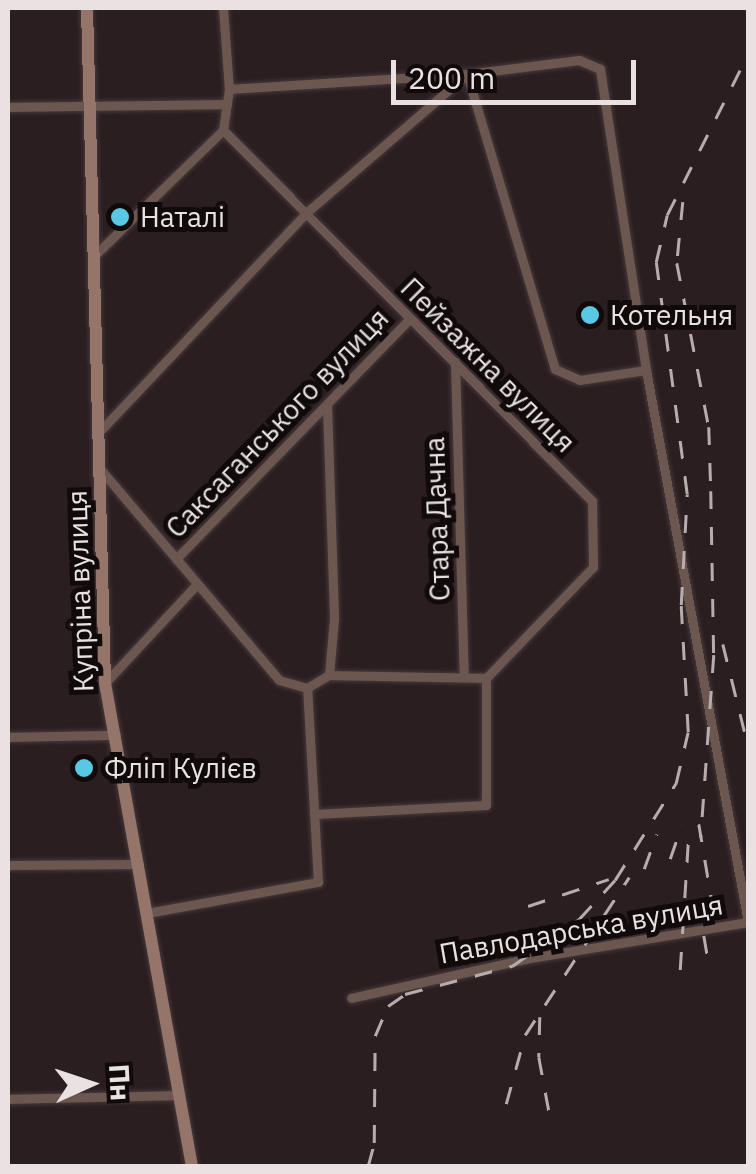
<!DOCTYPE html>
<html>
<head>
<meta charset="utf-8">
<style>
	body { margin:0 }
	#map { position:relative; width:756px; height:1174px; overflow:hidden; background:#2b1e20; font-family:"IBM Plex Sans",sans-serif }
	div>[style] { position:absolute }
	.roads { filter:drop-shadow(0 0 2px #46393b) drop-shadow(0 0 2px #46393b) }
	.street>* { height:9px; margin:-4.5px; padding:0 4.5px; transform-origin:4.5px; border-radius:4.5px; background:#6c5750 }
	.secondary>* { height:12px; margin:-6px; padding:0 6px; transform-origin:6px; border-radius:6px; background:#957469 }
	.rail>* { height:2.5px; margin-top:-1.25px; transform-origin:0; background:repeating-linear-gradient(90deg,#b7adae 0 18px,transparent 0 36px) }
	.dots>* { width:28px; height:28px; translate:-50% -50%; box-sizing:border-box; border:5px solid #100a0b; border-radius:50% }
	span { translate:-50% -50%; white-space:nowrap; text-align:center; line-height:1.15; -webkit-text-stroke:10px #100a0b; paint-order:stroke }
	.poi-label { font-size:28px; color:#eae1e2 }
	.left { translate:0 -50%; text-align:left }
	.street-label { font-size:28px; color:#eae1e2 }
	.frame { position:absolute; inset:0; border:10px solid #eae1e2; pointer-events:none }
	.north { position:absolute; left:40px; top:1034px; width:100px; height:100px; -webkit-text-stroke:8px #100a0b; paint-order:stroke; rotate:87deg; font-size:28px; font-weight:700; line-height:40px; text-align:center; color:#eae1e2 }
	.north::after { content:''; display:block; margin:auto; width:35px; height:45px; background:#eae1e2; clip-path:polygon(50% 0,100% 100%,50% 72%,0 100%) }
	.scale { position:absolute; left:391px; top:60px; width:245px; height:45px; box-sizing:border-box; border:5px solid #eae1e2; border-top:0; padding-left:12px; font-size:30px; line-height:35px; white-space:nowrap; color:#eae1e2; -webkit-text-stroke:8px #100a0b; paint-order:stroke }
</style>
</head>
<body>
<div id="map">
	<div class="roads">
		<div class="street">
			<div style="left:223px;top:8px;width:81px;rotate:85.8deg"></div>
			<div style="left:229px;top:89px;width:41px;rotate:98.3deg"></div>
			<div style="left:223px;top:130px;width:523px;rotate:45.15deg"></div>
			<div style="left:592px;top:501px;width:66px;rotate:89.1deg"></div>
			<div style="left:593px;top:567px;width:154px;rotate:133.9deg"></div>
			<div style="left:229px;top:89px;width:238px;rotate:-3.6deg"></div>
			<div style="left:467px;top:74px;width:308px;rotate:73.4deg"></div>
			<div style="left:555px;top:369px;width:27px;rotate:24deg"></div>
			<div style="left:580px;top:380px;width:67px;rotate:-8.6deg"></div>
			<div style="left:8px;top:107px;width:219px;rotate:-0.8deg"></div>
			<div style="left:96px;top:254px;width:177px;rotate:-44.3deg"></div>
			<div style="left:455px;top:362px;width:313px;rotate:88.4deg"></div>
			<div style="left:327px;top:405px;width:214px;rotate:88.1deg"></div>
			<div style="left:334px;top:619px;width:56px;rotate:95.1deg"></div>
			<div style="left:100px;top:431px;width:300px;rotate:-46.6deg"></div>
			<div style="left:306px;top:213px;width:213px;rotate:-40.8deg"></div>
			<div style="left:467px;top:74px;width:113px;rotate:-7.1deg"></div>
			<div style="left:579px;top:60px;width:23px;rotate:23deg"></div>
			<div style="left:600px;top:69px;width:304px;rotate:81.3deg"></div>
			<div style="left:646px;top:370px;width:561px;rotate:79.53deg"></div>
			<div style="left:748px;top:922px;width:226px;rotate:170.6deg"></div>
			<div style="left:525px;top:959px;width:178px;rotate:167.4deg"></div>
			<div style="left:101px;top:470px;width:275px;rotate:49.7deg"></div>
			<div style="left:279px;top:680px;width:29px;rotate:16deg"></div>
			<div style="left:176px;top:559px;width:336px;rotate:-45.8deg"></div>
			<div style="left:105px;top:683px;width:135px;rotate:-47.1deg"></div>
			<div style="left:307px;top:688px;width:26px;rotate:-31deg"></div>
			<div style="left:329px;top:675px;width:157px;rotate:1.1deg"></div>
			<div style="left:8px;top:737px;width:108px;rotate:-1.1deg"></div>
			<div style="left:314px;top:814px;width:172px;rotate:-3deg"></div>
			<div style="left:486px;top:805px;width:127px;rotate:-90deg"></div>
			<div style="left:8px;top:865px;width:131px;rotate:-0.4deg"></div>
			<div style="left:147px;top:913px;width:174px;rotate:-10.3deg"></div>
			<div style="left:318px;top:882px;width:194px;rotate:-93.2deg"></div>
			<div style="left:8px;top:1099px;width:171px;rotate:-1.3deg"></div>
		</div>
		<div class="secondary">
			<div style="left:87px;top:8px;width:675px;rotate:88.47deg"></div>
			<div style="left:105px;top:683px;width:491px;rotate:79.8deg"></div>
		</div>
	</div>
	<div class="rail">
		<div style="left:683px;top:202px;width:61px;rotate:95.6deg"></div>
		<div style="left:677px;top:263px;width:167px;rotate:79deg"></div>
		<div style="left:709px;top:427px;width:64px;rotate:88.2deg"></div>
		<div style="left:711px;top:491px;width:164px;rotate:89deg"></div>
		<div style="left:714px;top:655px;width:183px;rotate:94.1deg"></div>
		<div style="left:723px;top:644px;width:104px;rotate:76.1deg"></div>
		<div style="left:699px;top:824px;width:96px;rotate:80.4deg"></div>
		<div style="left:670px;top:859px;width:36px;rotate:-71deg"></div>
		<div style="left:644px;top:869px;width:37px;rotate:-70deg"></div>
		<div style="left:698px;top:900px;width:66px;rotate:80.4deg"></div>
		<div style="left:528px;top:906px;width:85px;rotate:-18.4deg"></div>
		<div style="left:680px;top:970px;width:142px;rotate:-86.4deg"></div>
		<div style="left:540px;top:1017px;width:40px;rotate:91.4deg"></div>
		<div style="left:539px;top:1057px;width:71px;rotate:79.5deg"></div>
		<div style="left:506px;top:1104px;width:72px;rotate:-74.6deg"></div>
		<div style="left:525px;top:1035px;width:189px;rotate:-56.6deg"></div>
		<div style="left:368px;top:1166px;width:24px;rotate:-75deg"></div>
		<div style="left:374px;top:1143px;width:107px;rotate:-89.5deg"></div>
		<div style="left:375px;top:1036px;width:33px;rotate:-67deg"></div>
		<div style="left:388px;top:1006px;width:21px;rotate:-35deg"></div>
		<div style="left:405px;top:994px;width:111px;rotate:-14.7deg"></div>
		<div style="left:512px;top:966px;width:82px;rotate:-35deg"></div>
		<div style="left:579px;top:919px;width:53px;rotate:-47.3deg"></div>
		<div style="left:615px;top:880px;width:115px;rotate:-57.8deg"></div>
		<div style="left:676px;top:783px;width:52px;rotate:-76.8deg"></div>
		<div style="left:688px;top:732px;width:127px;rotate:-93.2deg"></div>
		<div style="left:681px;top:605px;width:111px;rotate:-86.9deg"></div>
		<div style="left:687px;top:494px;width:234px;rotate:-97.6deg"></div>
		<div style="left:656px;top:262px;width:48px;rotate:-76.8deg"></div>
		<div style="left:667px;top:215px;width:180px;rotate:-63.3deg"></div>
	</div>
	<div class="dots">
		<div style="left:120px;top:217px;background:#59c8e5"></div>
		<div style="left:590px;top:315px;background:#59c8e5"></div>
		<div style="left:84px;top:768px;background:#59c8e5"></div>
	</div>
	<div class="poi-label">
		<span class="left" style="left:140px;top:217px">Наталі</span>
		<span class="left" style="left:610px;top:315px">Котельня</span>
		<span class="left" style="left:104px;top:768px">Фліп Кулієв</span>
	</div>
	<div class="street-label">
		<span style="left:488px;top:365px;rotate:45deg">Пейзажна вулиця</span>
		<span style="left:277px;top:423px;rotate:-46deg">Саксаганського вулиця</span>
		<span style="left:437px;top:519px;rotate:-92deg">Стара Дачна</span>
		<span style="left:80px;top:591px;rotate:-92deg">Купріна вулиця</span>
		<span style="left:581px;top:929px;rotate:-10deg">Павлодарська вулиця</span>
	</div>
	<div class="frame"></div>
	<div class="north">Пн</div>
	<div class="scale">200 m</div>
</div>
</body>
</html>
